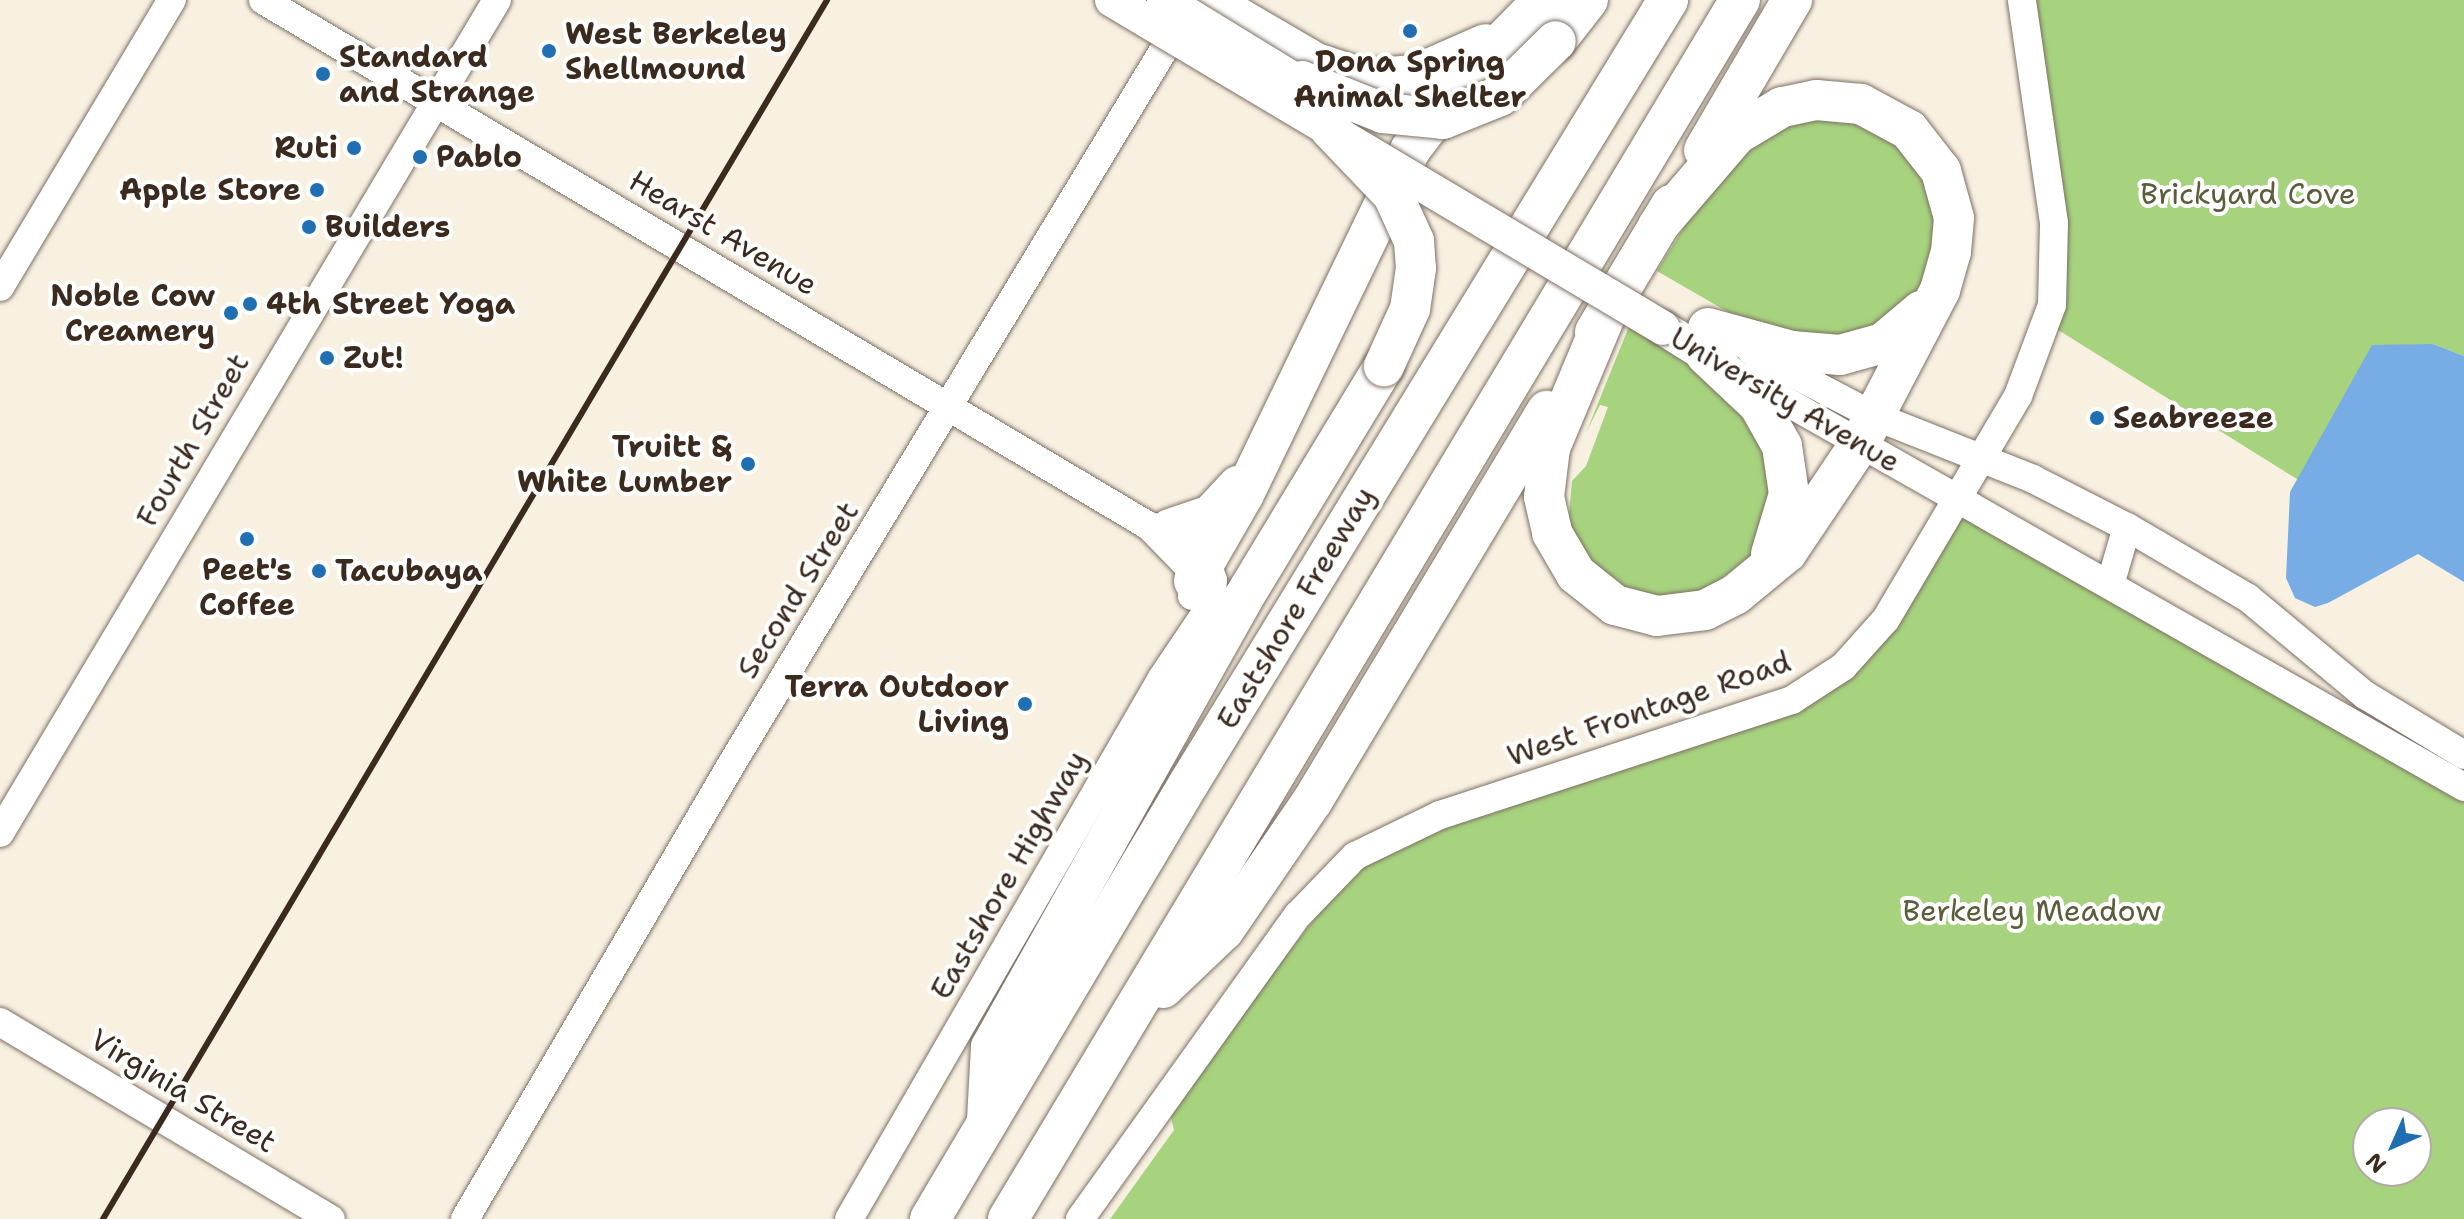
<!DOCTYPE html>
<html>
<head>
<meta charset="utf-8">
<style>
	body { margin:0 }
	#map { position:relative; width:2464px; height:1219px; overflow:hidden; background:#f8f1e2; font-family:"Shantell Sans",sans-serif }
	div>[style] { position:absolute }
	.green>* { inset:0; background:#a7d37f }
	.water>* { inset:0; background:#77ace4 }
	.roads { filter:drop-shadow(0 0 2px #7d7063) drop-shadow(0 0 2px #7d7063) }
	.minor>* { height:28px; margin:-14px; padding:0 14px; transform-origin:14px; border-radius:14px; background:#fff }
	.major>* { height:34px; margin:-17px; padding:0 17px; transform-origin:17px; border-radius:17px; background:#fff }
	.highway>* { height:40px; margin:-20px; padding:0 20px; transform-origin:20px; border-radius:20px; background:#fff }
	.rail>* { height:6px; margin:-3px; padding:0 3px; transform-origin:3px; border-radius:3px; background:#3b2a1e }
	.bridges { filter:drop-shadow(0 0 2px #7d7063) drop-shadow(0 0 2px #7d7063) }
	.major-bridge>* { height:34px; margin:-17px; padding:0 17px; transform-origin:17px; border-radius:17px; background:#fff }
	.highway-bridge>* { height:40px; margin:-20px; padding:0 20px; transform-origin:20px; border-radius:20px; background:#fff }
	.dots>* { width:22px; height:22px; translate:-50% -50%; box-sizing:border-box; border:4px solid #fff; border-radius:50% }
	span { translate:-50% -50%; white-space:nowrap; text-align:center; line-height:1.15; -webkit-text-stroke:8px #fff; paint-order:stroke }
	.poi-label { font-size:30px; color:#3b2a1e; font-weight:700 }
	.left { translate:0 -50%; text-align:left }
	.right { translate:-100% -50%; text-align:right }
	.park-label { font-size:30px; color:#5b5d3b }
	.street-label { font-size:30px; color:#3b2a1e }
	.north { position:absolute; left:2352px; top:1107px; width:80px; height:80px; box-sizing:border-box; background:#fff; border:2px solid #b1aaa5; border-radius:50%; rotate:225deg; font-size:22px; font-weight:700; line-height:32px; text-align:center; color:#3b2a1e }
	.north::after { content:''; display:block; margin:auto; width:28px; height:36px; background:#1f6fb2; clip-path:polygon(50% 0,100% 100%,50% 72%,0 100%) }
</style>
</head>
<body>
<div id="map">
	<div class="green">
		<div style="clip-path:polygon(2022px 0,2464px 0,2464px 356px,2433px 344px,2300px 481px,2047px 323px,2052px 305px)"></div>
		<div style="clip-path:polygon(1831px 114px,1879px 128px,1922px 167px,1939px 233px,1918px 295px,1877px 329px,1813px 340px,1733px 315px,1657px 271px,1697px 206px,1761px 134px)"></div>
		<div style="clip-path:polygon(1630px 324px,1665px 344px,1745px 412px,1773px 470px,1760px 542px,1749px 557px,1707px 590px,1655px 598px,1631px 591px,1593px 566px,1573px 534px,1569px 515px,1572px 481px,1586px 466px,1608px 407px,1600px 405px,1586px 433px)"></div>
		<div style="clip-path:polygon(evenodd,1960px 500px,2464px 797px,2464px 1219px,1110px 1219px,1174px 1130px,1169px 1109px,1370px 846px,1818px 686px,1960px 500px,2368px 1123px,2416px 1123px,2416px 1171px,2368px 1171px,2368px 1123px)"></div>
	</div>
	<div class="water">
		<div style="clip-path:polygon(2433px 344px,2464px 356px,2464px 582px,2418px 554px,2328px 603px,2315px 607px,2295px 598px,2286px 578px,2290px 492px,2372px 345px)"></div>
	</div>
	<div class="roads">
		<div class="minor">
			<div style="left:263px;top:0;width:1030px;rotate:30.7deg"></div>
			<div style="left:1149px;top:526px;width:34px;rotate:15deg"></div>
			<div style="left:1182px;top:535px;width:31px;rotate:42deg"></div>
			<div style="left:1205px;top:556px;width:25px;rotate:72deg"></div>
			<div style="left:1213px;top:580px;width:25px;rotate:95deg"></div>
			<div style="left:1211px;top:605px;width:88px;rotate:123.9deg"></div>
			<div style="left:1162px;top:678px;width:625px;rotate:120.05deg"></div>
			<div style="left:0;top:287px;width:335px;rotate:-59.1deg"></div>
			<div style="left:1752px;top:352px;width:138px;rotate:27.7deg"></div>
			<div style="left:1874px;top:416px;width:171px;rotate:21.6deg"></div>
			<div style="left:2033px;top:479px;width:106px;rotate:27.1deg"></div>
			<div style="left:2127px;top:527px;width:140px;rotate:30.4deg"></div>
			<div style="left:2248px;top:598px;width:152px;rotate:39.7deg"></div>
			<div style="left:2365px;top:695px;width:116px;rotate:31.2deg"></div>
			<div style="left:1745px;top:378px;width:827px;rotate:29.63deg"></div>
			<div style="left:1149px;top:526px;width:54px;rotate:45.7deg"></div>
			<div style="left:1187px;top:565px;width:17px;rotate:66deg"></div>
			<div style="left:1194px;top:581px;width:15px;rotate:98deg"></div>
			<div style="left:2110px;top:585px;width:60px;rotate:-73.7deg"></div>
			<div style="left:0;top:833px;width:970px;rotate:-59.18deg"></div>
			<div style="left:0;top:1022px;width:385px;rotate:30.8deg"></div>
			<div style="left:465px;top:1219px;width:526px;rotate:-59.63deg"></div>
			<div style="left:731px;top:765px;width:873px;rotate:-58.82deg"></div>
			<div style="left:1080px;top:1219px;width:374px;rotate:-54.4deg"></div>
			<div style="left:1298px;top:915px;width:82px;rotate:-46deg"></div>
			<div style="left:1355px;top:856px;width:94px;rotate:-25.8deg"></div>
			<div style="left:1440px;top:815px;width:370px;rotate:-18.1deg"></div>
			<div style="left:1792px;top:700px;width:61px;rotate:-32.9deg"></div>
			<div style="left:1843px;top:667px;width:64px;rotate:-48.1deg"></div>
			<div style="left:1886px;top:619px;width:259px;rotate:-59.4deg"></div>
			<div style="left:2018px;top:396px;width:97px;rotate:-69.5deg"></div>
			<div style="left:2052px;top:305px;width:82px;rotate:-88.6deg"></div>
			<div style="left:2054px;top:223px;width:225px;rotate:-98.2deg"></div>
		</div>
		<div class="major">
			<div style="left:1663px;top:328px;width:51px;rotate:32.1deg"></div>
		</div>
		<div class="highway">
			<div style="left:1208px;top:0;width:125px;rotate:30.3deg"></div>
			<div style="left:1316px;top:63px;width:51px;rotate:18.4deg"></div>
			<div style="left:1364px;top:79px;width:51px;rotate:-4.5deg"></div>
			<div style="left:1415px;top:75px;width:77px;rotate:-23.6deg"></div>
			<div style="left:1556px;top:41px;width:52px;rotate:-52deg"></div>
			<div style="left:1704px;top:150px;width:174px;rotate:-59.6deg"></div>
			<div style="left:1606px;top:314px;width:145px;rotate:112.7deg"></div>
			<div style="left:1550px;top:448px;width:49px;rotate:97deg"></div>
			<div style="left:1544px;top:497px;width:37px;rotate:77deg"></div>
			<div style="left:1552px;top:533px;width:48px;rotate:59.7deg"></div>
			<div style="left:1576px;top:574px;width:50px;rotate:38.5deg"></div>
			<div style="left:1615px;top:605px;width:43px;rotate:14.7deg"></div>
			<div style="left:1657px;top:616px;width:48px;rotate:-7.1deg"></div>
			<div style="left:1705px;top:610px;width:35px;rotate:-27deg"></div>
			<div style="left:1736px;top:594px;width:66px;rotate:-39.5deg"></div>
			<div style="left:1787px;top:552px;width:129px;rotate:-56.1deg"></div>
			<div style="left:1859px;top:445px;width:175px;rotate:-62.4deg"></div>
			<div style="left:1940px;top:290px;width:40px;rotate:-74deg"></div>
			<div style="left:1951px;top:252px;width:34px;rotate:-85deg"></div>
			<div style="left:1954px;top:218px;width:49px;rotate:-105.5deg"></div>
			<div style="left:1941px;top:171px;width:52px;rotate:-128deg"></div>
			<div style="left:1909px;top:130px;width:55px;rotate:-151.6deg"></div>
			<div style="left:1861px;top:104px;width:45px;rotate:-174.9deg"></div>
			<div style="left:1816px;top:100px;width:35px;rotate:168deg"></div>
			<div style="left:1782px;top:107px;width:52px;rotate:149deg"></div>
			<div style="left:1737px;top:134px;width:121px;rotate:130.7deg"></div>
			<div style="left:1708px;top:328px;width:87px;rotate:15.3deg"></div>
			<div style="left:1792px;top:351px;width:48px;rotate:4.8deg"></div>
			<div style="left:1840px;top:355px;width:45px;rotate:-15.6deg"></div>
			<div style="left:1883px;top:343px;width:50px;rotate:-40.1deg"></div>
			<div style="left:1595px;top:332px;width:148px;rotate:-59.1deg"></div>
			<div style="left:1706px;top:355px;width:73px;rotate:43.3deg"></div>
			<div style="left:1759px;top:405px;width:47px;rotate:60.7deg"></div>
			<div style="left:1782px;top:446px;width:49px;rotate:81.7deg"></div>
			<div style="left:1789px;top:494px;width:63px;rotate:106.7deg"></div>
			<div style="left:1170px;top:529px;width:43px;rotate:-18.9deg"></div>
			<div style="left:1211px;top:515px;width:40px;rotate:-47deg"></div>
			<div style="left:1194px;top:581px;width:100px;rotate:-60.1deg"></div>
			<div style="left:1244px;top:494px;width:382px;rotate:-64.2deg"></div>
			<div style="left:1410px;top:150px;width:83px;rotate:-52.3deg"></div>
			<div style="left:1461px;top:84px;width:117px;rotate:-45.7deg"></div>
			<div style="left:1163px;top:988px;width:84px;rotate:-43.6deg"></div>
			<div style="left:1224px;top:930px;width:158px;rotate:-55.6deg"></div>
			<div style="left:1313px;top:800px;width:454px;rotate:-59deg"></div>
			<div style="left:987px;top:1120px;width:73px;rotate:-86.9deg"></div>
			<div style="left:991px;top:1047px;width:516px;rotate:-60.65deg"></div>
			<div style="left:1244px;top:597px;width:270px;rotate:-58.8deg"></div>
			<div style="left:930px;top:1219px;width:507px;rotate:-59.29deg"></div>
			<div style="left:1189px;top:783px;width:918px;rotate:-58.54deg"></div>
			<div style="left:1008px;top:1219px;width:1422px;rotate:-59.02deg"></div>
		</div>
	</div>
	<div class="rail">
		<div style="left:103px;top:1219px;width:1418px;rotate:-59.29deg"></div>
	</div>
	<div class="bridges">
		<div class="major-bridge">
			<div style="left:1112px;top:0;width:641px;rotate:30.76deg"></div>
			<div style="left:1164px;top:0;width:188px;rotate:31.5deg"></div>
		</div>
		<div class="highway-bridge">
			<div style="left:1302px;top:81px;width:87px;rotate:21.6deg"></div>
			<div style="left:1383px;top:113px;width:60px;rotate:5.7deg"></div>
			<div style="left:1443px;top:119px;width:61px;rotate:-22deg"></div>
			<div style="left:1500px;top:96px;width:78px;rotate:-44.5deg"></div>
			<div style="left:1330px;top:129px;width:91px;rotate:46.3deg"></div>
			<div style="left:1393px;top:195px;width:51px;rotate:65.5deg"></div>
			<div style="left:1414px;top:241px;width:27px;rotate:86deg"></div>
			<div style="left:1416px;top:268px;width:41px;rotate:98.3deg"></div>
			<div style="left:1410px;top:309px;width:63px;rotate:114.5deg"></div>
		</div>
	</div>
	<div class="dots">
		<div style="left:1410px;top:31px;background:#1f6fb2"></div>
		<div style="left:549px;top:51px;background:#1f6fb2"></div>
		<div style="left:323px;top:74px;background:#1f6fb2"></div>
		<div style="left:354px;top:148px;background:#1f6fb2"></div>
		<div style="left:420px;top:157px;background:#1f6fb2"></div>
		<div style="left:317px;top:190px;background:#1f6fb2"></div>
		<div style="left:309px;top:227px;background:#1f6fb2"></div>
		<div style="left:250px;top:304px;background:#1f6fb2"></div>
		<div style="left:231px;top:313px;background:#1f6fb2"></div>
		<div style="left:327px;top:358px;background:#1f6fb2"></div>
		<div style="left:2097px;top:418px;background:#1f6fb2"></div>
		<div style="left:748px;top:464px;background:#1f6fb2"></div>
		<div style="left:247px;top:539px;background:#1f6fb2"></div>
		<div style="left:319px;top:571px;background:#1f6fb2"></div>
		<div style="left:1025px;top:704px;background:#1f6fb2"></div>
	</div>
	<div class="poi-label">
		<span class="left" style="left:565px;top:51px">West Berkeley<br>Shellmound</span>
		<span class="left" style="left:339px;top:74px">Standard<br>and Strange</span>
		<span style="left:1410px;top:79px">Dona Spring<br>Animal Shelter</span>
		<span class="right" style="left:338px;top:148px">Ruti</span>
		<span class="left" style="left:436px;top:157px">Pablo</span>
		<span class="right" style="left:301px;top:190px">Apple Store</span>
		<span class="left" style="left:325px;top:227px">Builders</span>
		<span class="right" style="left:215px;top:313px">Noble Cow<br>Creamery</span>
		<span class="left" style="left:266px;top:304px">4th Street Yoga</span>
		<span class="left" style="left:343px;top:358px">Zut!</span>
		<span class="left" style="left:2113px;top:418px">Seabreeze</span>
		<span class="right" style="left:732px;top:464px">Truitt &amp;<br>White Lumber</span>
		<span style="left:247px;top:587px">Peet's<br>Coffee</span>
		<span class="left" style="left:335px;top:571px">Tacubaya</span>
		<span class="right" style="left:1009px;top:704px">Terra Outdoor<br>Living</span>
	</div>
	<div class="park-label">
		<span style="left:2248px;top:194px">Brickyard Cove</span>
		<span style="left:2032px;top:911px">Berkeley Meadow</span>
	</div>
	<div class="street-label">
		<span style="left:723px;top:233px;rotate:31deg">Hearst Avenue</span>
		<span style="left:1785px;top:400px;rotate:30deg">University Avenue</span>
		<span style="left:193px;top:440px;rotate:-60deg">Fourth Street</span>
		<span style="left:798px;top:590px;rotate:-58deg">Second Street</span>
		<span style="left:1296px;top:608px;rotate:-59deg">Eastshore Freeway</span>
		<span style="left:1649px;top:709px;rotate:-19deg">West Frontage Road</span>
		<span style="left:1009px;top:875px;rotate:-60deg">Eastshore Highway</span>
		<span style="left:183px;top:1091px;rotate:31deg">Virginia Street</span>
	</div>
	<div class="north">N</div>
</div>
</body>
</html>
